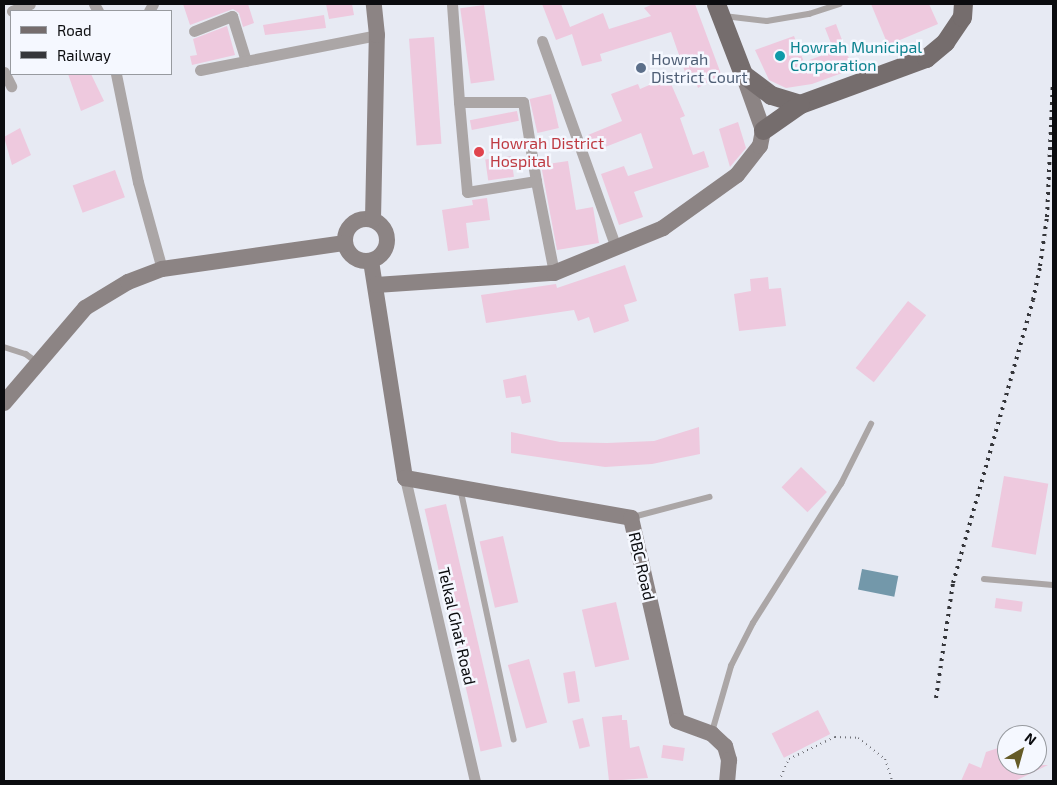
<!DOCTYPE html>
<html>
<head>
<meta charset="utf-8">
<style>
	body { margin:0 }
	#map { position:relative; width:1057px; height:785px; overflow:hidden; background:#e7eaf3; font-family:"Exo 2",sans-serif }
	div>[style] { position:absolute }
	.water>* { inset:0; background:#7398aa; transform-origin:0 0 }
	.building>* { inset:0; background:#eec9de; transform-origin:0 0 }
	.path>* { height:2px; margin-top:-1px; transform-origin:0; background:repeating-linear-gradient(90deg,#707177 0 1px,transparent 0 5px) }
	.lane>* { height:5.5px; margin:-2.75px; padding:0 2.75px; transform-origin:2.75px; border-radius:2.75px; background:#aba6a6 }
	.street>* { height:11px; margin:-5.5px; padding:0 5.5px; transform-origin:5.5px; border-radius:5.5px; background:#aba6a6 }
	.secondary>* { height:16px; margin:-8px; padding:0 8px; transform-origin:8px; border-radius:8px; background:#8c8484 }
	.secondary>.ring { margin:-8px; padding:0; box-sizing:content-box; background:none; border:16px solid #8c8484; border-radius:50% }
	.primary>* { height:19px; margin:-9.5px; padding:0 9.5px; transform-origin:9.5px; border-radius:9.5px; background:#756d6d }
	.rail>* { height:4px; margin-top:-2px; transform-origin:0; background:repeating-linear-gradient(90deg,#35363a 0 2.5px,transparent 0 7.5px) }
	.dots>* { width:14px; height:14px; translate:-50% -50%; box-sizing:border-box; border:2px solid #f5f8ff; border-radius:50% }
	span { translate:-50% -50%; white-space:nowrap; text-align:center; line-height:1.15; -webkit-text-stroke:5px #f5f8ff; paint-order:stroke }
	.culture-label { font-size:16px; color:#0d838f }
	.left { translate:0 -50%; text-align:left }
	.service-label { font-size:16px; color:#4e5e75 }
	.health-label { font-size:16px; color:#be3a42 }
	.street-label { font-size:16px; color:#0b0c0f }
	.frame { position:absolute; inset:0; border:5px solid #0b0c0f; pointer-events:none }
	.legend { position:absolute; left:10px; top:10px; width:162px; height:65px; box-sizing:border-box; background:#f5f8ff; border:1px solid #979a9f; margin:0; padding:6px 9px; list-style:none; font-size:15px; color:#0b0c0f }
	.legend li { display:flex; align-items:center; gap:10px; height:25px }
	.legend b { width:25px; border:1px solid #979a9f }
	.north { position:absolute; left:997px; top:725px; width:50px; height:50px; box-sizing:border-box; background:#f5f8ff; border:1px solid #979a9f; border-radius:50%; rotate:38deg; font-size:14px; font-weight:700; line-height:20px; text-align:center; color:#0b0c0f }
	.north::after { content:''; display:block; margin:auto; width:18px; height:22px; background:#655b27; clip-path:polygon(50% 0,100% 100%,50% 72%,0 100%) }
</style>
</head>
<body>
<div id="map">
	<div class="water">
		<div style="left:862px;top:569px;width:37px;height:21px;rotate:11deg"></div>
	</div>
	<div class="building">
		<div style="clip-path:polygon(183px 4px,248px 4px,254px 23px,243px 27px,239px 13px,233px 9px,190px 25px)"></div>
		<div style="clip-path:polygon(326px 4px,352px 4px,354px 15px,329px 19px)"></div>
		<div style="clip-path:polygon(542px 4px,561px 4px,570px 27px,603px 13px,609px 29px,651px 16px,644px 8px,653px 4px,695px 4px,721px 74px,698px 88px,692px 73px,686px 75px,671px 32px,600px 54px,602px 61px,582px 66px,572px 34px,556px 40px)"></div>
		<div style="clip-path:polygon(871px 4px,929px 4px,938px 24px,888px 45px)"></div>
		<div style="left:484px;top:5px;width:76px;height:24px;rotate:82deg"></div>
		<div style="clip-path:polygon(324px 15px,326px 28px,265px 35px,263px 25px)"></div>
		<div style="clip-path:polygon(836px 24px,853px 69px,812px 84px,786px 88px,769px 80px,755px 50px,794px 36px,804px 62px,834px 51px,825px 28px)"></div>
		<div style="clip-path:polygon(227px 26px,235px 55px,192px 65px,190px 56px,197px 55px,193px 39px)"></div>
		<div style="left:434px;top:37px;width:107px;height:25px;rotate:86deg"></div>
		<div style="clip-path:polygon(68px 74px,91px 74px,104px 101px,81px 111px)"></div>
		<div style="clip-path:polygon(668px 77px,685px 116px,680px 118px,693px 155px,704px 151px,709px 167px,634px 192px,643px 217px,619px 225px,601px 174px,624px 166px,628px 176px,653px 168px,641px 133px,595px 151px,588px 135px,622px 121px,611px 94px,638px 84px,640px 89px)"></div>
		<div style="left:551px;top:94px;width:35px;height:22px;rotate:77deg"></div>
		<div style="left:517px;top:111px;width:10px;height:48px;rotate:79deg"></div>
		<div style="clip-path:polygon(738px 122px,746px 148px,730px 167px,719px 129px)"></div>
		<div style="clip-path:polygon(20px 128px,31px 155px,12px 165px,4px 137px)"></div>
		<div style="left:511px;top:156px;width:21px;height:26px;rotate:82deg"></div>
		<div style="clip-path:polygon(568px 161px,576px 210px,593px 207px,599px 243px,557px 250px,541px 165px)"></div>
		<div style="left:115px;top:170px;width:29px;height:45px;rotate:70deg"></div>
		<div style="clip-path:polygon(487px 198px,490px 220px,466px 223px,469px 248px,448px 251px,442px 210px,473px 205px,472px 200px)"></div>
		<div style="clip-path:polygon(625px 265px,637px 301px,624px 305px,629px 321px,594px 333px,589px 317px,578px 321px,574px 310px,486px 323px,481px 295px,556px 284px,557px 288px)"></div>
		<div style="clip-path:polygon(768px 277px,769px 289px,781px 288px,786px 326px,739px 331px,734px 294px,751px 291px,750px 279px)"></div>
		<div style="left:908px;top:301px;width:23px;height:85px;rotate:38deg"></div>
		<div style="clip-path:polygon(526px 375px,531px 402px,522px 404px,520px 396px,506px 398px,503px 380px)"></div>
		<div style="clip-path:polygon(699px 427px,700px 454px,652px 464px,605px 467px,511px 453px,511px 432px,560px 442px,607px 443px,654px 441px)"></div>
		<div style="left:801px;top:467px;width:36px;height:28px;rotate:44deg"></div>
		<div style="left:1004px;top:476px;width:45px;height:72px;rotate:10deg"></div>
		<div style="left:446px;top:504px;width:249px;height:22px;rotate:77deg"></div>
		<div style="left:503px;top:536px;width:68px;height:24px;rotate:77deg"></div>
		<div style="left:996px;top:598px;width:27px;height:10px;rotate:8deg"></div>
		<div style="left:616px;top:602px;width:59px;height:35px;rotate:77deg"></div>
		<div style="left:529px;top:659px;width:66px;height:22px;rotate:74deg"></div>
		<div style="left:575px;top:671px;width:31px;height:12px;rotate:81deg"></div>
		<div style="left:818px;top:710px;width:27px;height:52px;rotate:63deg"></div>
		<div style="clip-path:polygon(622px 715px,622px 720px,627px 720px,630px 748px,639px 746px,648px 778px,609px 781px,602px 717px)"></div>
		<div style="left:583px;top:718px;width:29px;height:11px;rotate:76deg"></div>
		<div style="left:663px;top:745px;width:22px;height:13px;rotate:8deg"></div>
		<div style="clip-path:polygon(1007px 745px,1007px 765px,1048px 765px,1015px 781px,961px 781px,969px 763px,981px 768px,986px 752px)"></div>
	</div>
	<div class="path">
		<div style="left:779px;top:781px;width:24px;rotate:-66deg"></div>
		<div style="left:789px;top:759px;width:51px;rotate:-25.6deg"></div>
		<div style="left:835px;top:737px;width:23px;rotate:2deg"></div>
		<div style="left:858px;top:738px;width:34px;rotate:38deg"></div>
		<div style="left:885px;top:759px;width:23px;rotate:72deg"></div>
	</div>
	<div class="lane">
		<div style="left:724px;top:16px;width:43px;rotate:6.6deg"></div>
		<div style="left:767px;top:21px;width:43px;rotate:-9.5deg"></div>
		<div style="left:809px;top:14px;width:32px;rotate:-18deg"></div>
		<div style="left:4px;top:347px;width:23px;rotate:18deg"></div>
		<div style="left:26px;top:354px;width:14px;rotate:36deg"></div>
		<div style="left:461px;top:490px;width:255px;rotate:78deg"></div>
		<div style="left:633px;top:517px;width:79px;rotate:-14.7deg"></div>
		<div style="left:984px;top:579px;width:69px;rotate:5deg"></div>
		<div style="left:712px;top:732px;width:69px;rotate:-73.9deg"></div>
		<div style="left:731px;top:666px;width:48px;rotate:-62.9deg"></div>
		<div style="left:753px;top:623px;width:165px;rotate:-57.7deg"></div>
		<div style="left:841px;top:484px;width:67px;rotate:-63.4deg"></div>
	</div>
	<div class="street">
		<div style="left:94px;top:4px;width:8px;rotate:60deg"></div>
		<div style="left:452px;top:4px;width:98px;rotate:85.9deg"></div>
		<div style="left:459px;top:102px;width:90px;rotate:84.9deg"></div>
		<div style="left:467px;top:192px;width:70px;rotate:-9.1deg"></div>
		<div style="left:536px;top:181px;width:80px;rotate:-99.3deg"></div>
		<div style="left:523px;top:102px;width:64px;rotate:180deg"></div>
		<div style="left:12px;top:11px;width:19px;rotate:-21deg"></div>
		<div style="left:149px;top:11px;width:8px;rotate:-60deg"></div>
		<div style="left:194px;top:31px;width:41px;rotate:-21.5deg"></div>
		<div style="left:232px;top:16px;width:47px;rotate:72.7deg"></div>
		<div style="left:542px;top:41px;width:220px;rotate:70.3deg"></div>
		<div style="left:200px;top:70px;width:180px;rotate:-11.2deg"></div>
		<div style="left:4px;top:72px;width:16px;rotate:63deg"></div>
		<div style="left:116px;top:74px;width:110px;rotate:78.5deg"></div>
		<div style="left:138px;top:182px;width:90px;rotate:74.6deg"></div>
		<div style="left:536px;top:181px;width:94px;rotate:78.9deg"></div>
		<div style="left:405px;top:478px;width:311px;rotate:77deg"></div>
	</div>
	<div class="secondary">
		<div class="ring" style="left:345px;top:219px;width:26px;height:26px"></div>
		<div style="left:373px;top:219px;width:184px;rotate:-88.8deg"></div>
		<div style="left:377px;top:35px;width:31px;rotate:-96deg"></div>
		<div style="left:371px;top:261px;width:220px;rotate:81.1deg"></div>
		<div style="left:405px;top:478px;width:230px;rotate:10deg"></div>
		<div style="left:631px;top:518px;width:208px;rotate:77.2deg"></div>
		<div style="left:677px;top:721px;width:37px;rotate:20deg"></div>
		<div style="left:712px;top:734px;width:18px;rotate:43deg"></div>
		<div style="left:725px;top:746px;width:15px;rotate:74deg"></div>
		<div style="left:729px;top:760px;width:21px;rotate:95deg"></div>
		<div style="left:376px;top:285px;width:178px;rotate:-3.9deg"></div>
		<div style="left:554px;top:273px;width:118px;rotate:-22.4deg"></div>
		<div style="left:663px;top:228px;width:91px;rotate:-35.6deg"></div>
		<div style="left:737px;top:175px;width:37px;rotate:-52deg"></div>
		<div style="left:760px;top:146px;width:16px;rotate:-79deg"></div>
		<div style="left:763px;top:130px;width:59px;rotate:-109.7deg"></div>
		<div style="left:4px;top:403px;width:125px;rotate:-49.5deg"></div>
		<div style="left:85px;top:308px;width:50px;rotate:-31.2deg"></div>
		<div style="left:128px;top:282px;width:36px;rotate:-21deg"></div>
		<div style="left:162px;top:269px;width:185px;rotate:-8.1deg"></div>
	</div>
	<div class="primary">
		<div style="left:716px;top:4px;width:75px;rotate:68.9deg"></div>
		<div style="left:743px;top:74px;width:35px;rotate:37deg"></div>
		<div style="left:771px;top:95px;width:30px;rotate:17deg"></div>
		<div style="left:800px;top:104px;width:134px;rotate:-20.1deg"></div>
		<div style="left:926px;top:58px;width:25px;rotate:-40deg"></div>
		<div style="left:945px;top:42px;width:30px;rotate:-56deg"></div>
		<div style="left:962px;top:17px;width:13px;rotate:-86deg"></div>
		<div style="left:763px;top:130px;width:45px;rotate:-35.1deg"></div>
	</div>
	<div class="rail">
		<div style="left:936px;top:698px;width:116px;rotate:-81.6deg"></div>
		<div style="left:953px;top:583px;width:294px;rotate:-74.2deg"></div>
		<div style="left:1033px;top:300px;width:35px;rotate:-78deg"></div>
		<div style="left:1040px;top:266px;width:49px;rotate:-81.9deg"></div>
		<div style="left:1047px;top:217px;width:135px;rotate:-87.5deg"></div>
	</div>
	<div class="dots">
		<div style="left:780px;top:56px;background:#0f9aa8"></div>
		<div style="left:641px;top:68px;background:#5c6f8a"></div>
		<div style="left:479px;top:152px;background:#e0444e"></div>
	</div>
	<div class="culture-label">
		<span class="left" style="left:790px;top:56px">Howrah Municipal<br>Corporation</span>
	</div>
	<div class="service-label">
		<span class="left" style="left:651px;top:68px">Howrah<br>District Court</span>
	</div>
	<div class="health-label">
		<span class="left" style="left:490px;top:152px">Howrah District<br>Hospital</span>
	</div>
	<div class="street-label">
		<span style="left:642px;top:566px;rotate:77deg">RBC Road</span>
		<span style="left:457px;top:626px;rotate:77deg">Telkal Ghat Road</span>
	</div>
	<div class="frame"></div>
	<ul class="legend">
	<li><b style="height:6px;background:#756d6d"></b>Road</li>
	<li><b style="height:6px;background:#35363a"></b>Railway</li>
	</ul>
	<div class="north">N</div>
</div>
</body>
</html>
